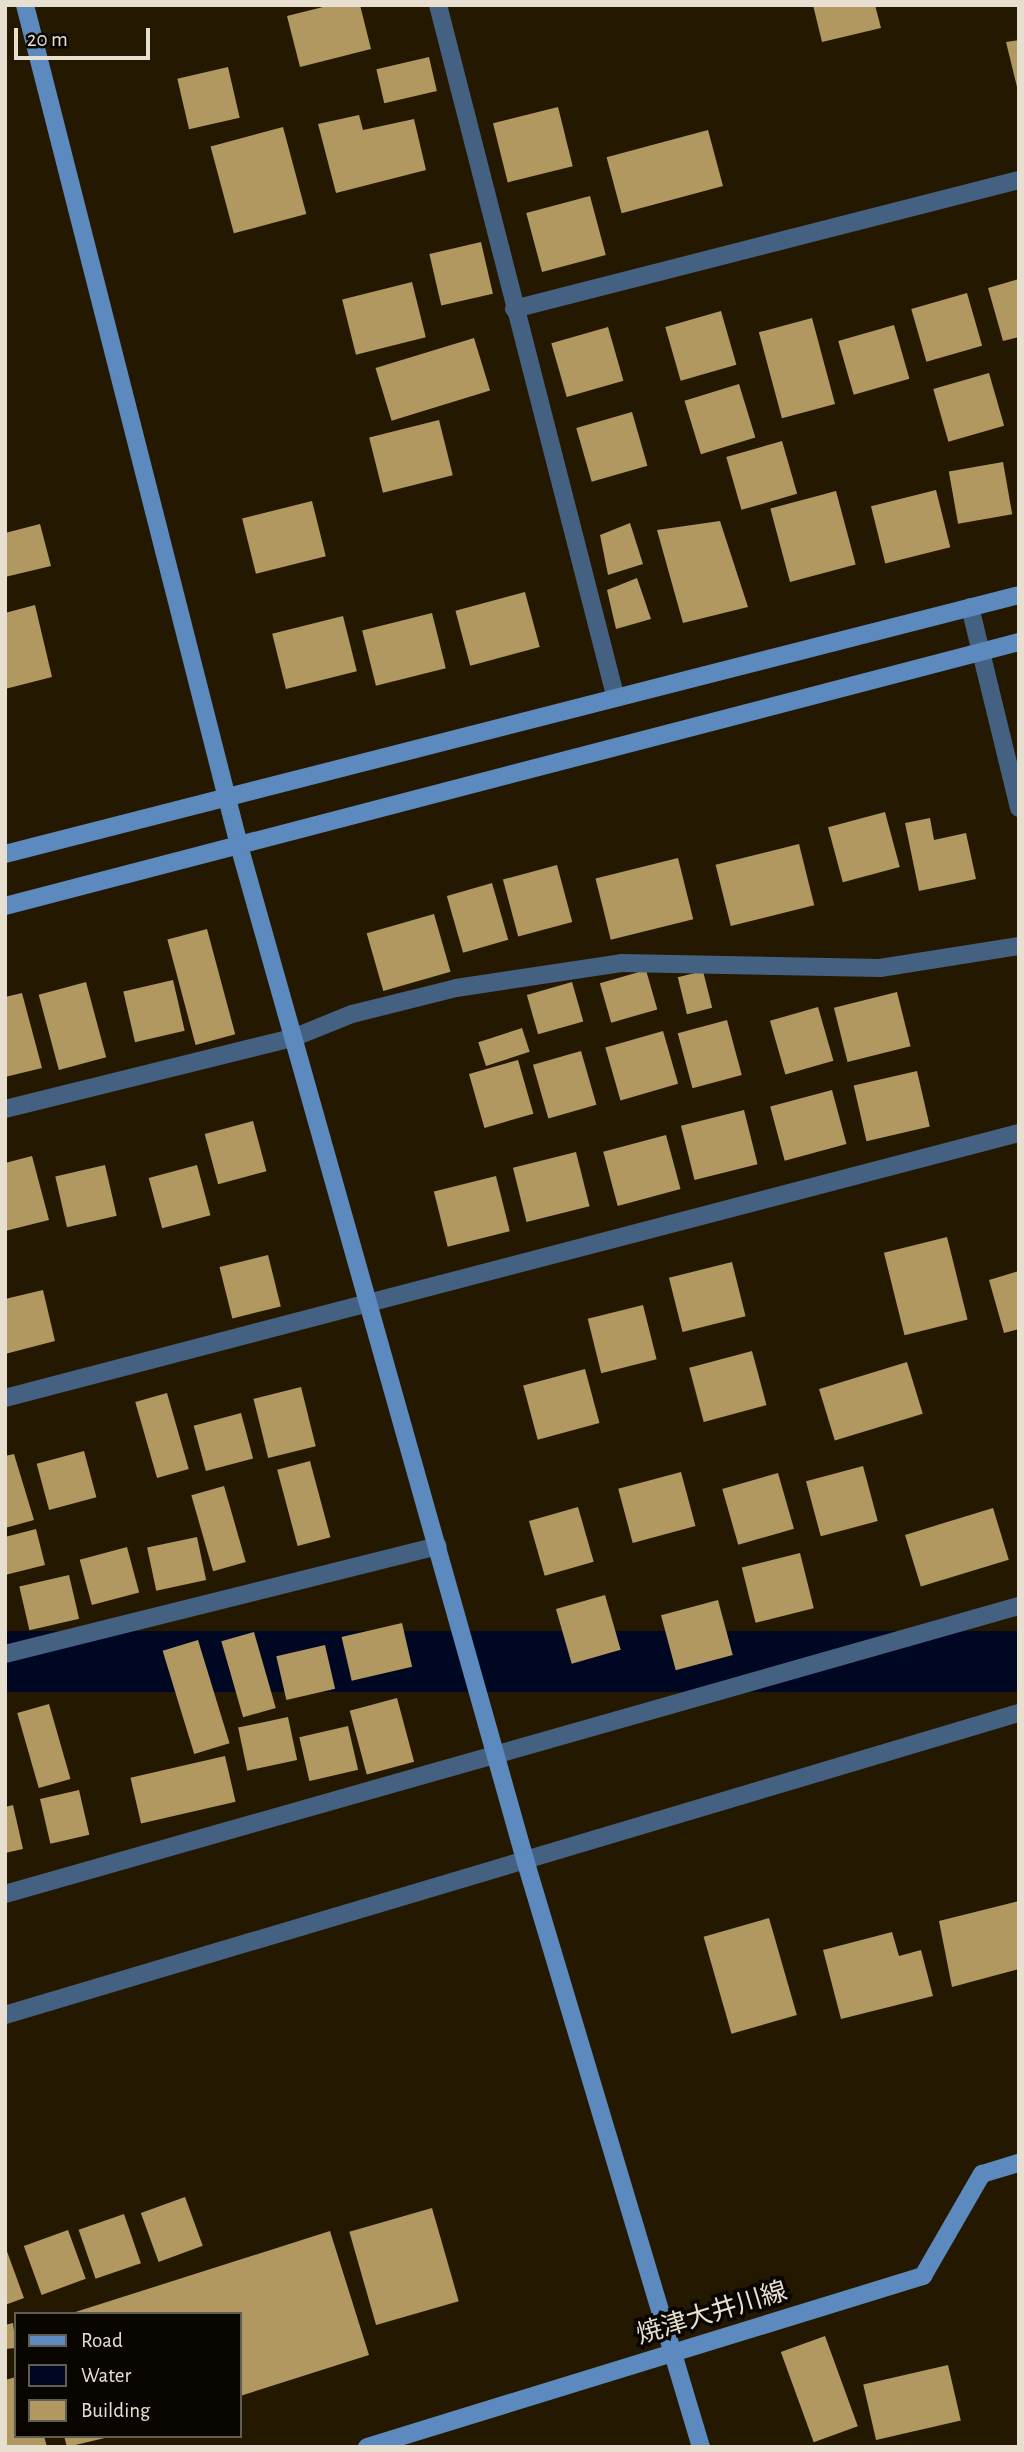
<!DOCTYPE html>
<html>
<head>
<meta charset="utf-8">
<style>
	body { margin:0 }
	#map { position:relative; width:1024px; height:2452px; overflow:hidden; background:#241900; font-family:"Alegreya Sans","Noto Sans JP",sans-serif }
	div>[style] { position:absolute }
	.water>* { inset:0; background:#000722; transform-origin:0 0 }
	.building>* { inset:0; background:#b09860; transform-origin:0 0 }
	.street>* { height:18px; margin:-9px; padding:0 9px; transform-origin:9px; border-radius:9px; background:#456182 }
	.secondary>* { height:18px; margin:-9px; padding:0 9px; transform-origin:9px; border-radius:9px; background:#5c89be }
	span { translate:-50% -50%; white-space:nowrap; text-align:center; line-height:1.15; -webkit-text-stroke:7px #090500; paint-order:stroke }
	.street-label { font-size:26px; color:#e7e0d0 }
	.frame { position:absolute; inset:0; border:7px solid #e7e0d0; pointer-events:none }
	.legend { position:absolute; left:14px; top:2312px; width:228px; height:126px; box-sizing:border-box; background:#090500; border:2px solid #625d53; margin:0; padding:9px 12px; list-style:none; font-size:21px; color:#e7e0d0 }
	.legend li { display:flex; align-items:center; gap:14px; height:35px }
	.legend b { width:35px; border:2px solid #625d53 }
	.scale { position:absolute; left:14px; top:28px; width:136px; height:32px; box-sizing:border-box; border:4px solid #e7e0d0; border-top:0; padding-left:9px; font-size:21px; line-height:24px; white-space:nowrap; color:#e7e0d0; -webkit-text-stroke:5px #090500; paint-order:stroke }
</style>
</head>
<body>
<div id="map">
	<div class="water">
		<div style="left:1019px;top:1631px;width:61px;height:1054px;rotate:90deg"></div>
	</div>
	<div class="building">
		<div style="clip-path:polygon(331px 5px,360px 5px,371px 49px,300px 67px,287px 16px)"></div>
		<div style="clip-path:polygon(813px 5px,875px 5px,881px 28px,822px 42px)"></div>
		<div style="clip-path:polygon(1019px 40px,1019px 91px,1018px 91px,1006px 42px)"></div>
		<div style="left:429px;top:57px;width:35px;height:54px;rotate:77deg"></div>
		<div style="left:228px;top:67px;width:52px;height:52px;rotate:77deg"></div>
		<div style="left:558px;top:107px;width:61px;height:67px;rotate:76deg"></div>
		<div style="clip-path:polygon(359px 115px,363px 130px,414px 119px,426px 170px,336px 193px,318px 124px)"></div>
		<div style="left:283px;top:127px;width:90px;height:75px;rotate:75deg"></div>
		<div style="left:708px;top:130px;width:58px;height:105px;rotate:75deg"></div>
		<div style="left:590px;top:196px;width:61px;height:66px;rotate:75deg"></div>
		<div style="left:481px;top:242px;width:53px;height:53px;rotate:77deg"></div>
		<div style="clip-path:polygon(1019px 279px,1019px 337px,1003px 341px,988px 288px)"></div>
		<div style="left:412px;top:282px;width:57px;height:72px;rotate:76deg"></div>
		<div style="left:967px;top:293px;width:55px;height:58px;rotate:74deg"></div>
		<div style="left:721px;top:311px;width:56px;height:58px;rotate:74deg"></div>
		<div style="left:812px;top:318px;width:89px;height:55px;rotate:75deg"></div>
		<div style="left:894px;top:325px;width:56px;height:58px;rotate:74deg"></div>
		<div style="left:608px;top:327px;width:56px;height:59px;rotate:74deg"></div>
		<div style="left:474px;top:338px;width:55px;height:103px;rotate:73deg"></div>
		<div style="left:989px;top:373px;width:55px;height:58px;rotate:74deg"></div>
		<div style="left:739px;top:384px;width:56px;height:57px;rotate:73deg"></div>
		<div style="left:632px;top:412px;width:56px;height:58px;rotate:74deg"></div>
		<div style="left:439px;top:420px;width:57px;height:72px;rotate:76deg"></div>
		<div style="left:782px;top:441px;width:55px;height:58px;rotate:74deg"></div>
		<div style="left:1003px;top:462px;width:53px;height:55px;rotate:80deg"></div>
		<div style="left:936px;top:490px;width:59px;height:67px;rotate:76deg"></div>
		<div style="left:836px;top:491px;width:76px;height:68px;rotate:75deg"></div>
		<div style="left:312px;top:501px;width:57px;height:72px;rotate:76deg"></div>
		<div style="clip-path:polygon(720px 521px,748px 607px,683px 623px,657px 530px)"></div>
		<div style="clip-path:polygon(630px 523px,643px 564px,608px 575px,600px 535px)"></div>
		<div style="clip-path:polygon(40px 524px,51px 566px,5px 577px,5px 533px)"></div>
		<div style="clip-path:polygon(637px 578px,651px 619px,616px 629px,607px 590px)"></div>
		<div style="left:525px;top:592px;width:57px;height:72px;rotate:75deg"></div>
		<div style="clip-path:polygon(35px 605px,52px 677px,5px 689px,5px 613px)"></div>
		<div style="left:432px;top:613px;width:57px;height:72px;rotate:76deg"></div>
		<div style="left:343px;top:616px;width:57px;height:73px;rotate:76deg"></div>
		<div style="left:885px;top:812px;width:57px;height:59px;rotate:75deg"></div>
		<div style="clip-path:polygon(930px 818px,934px 840px,966px 833px,976px 879px,919px 891px,905px 823px)"></div>
		<div style="left:799px;top:844px;width:63px;height:86px;rotate:76deg"></div>
		<div style="left:678px;top:858px;width:63px;height:85px;rotate:76deg"></div>
		<div style="left:557px;top:865px;width:59px;height:56px;rotate:75deg"></div>
		<div style="left:492px;top:883px;width:59px;height:47px;rotate:74deg"></div>
		<div style="left:434px;top:914px;width:60px;height:70px;rotate:74deg"></div>
		<div style="left:207px;top:929px;width:109px;height:41px;rotate:75deg"></div>
		<div style="left:646px;top:970px;width:41px;height:48px;rotate:74deg"></div>
		<div style="left:703px;top:971px;width:38px;height:26px;rotate:76deg"></div>
		<div style="left:173px;top:980px;width:52px;height:51px;rotate:77deg"></div>
		<div style="left:86px;top:982px;width:78px;height:49px;rotate:75deg"></div>
		<div style="left:572px;top:982px;width:41px;height:47px;rotate:74deg"></div>
		<div style="left:897px;top:992px;width:56px;height:65px;rotate:76deg"></div>
		<div style="clip-path:polygon(22px 993px,42px 1068px,5px 1077px,5px 997px)"></div>
		<div style="left:818px;top:1007px;width:56px;height:50px;rotate:74deg"></div>
		<div style="left:727px;top:1020px;width:57px;height:51px;rotate:75deg"></div>
		<div style="left:522px;top:1028px;width:25px;height:46px;rotate:72deg"></div>
		<div style="left:663px;top:1031px;width:55px;height:60px;rotate:74deg"></div>
		<div style="left:581px;top:1051px;width:56px;height:50px;rotate:74deg"></div>
		<div style="left:518px;top:1060px;width:56px;height:51px;rotate:74deg"></div>
		<div style="left:917px;top:1071px;width:57px;height:65px;rotate:77deg"></div>
		<div style="left:832px;top:1090px;width:56px;height:64px;rotate:75deg"></div>
		<div style="left:744px;top:1110px;width:56px;height:65px;rotate:76deg"></div>
		<div style="left:253px;top:1121px;width:52px;height:50px;rotate:75deg"></div>
		<div style="left:666px;top:1135px;width:56px;height:65px;rotate:75deg"></div>
		<div style="left:576px;top:1152px;width:56px;height:65px;rotate:76deg"></div>
		<div style="clip-path:polygon(32px 1156px,49px 1220px,5px 1231px,5px 1163px)"></div>
		<div style="left:105px;top:1165px;width:52px;height:51px;rotate:77deg"></div>
		<div style="left:197px;top:1165px;width:52px;height:50px;rotate:75deg"></div>
		<div style="left:496px;top:1176px;width:57px;height:64px;rotate:76deg"></div>
		<div style="left:947px;top:1237px;width:85px;height:65px;rotate:76deg"></div>
		<div style="left:268px;top:1255px;width:53px;height:50px;rotate:76deg"></div>
		<div style="left:732px;top:1262px;width:56px;height:65px;rotate:76deg"></div>
		<div style="clip-path:polygon(1019px 1271px,1019px 1329px,1004px 1333px,989px 1280px)"></div>
		<div style="clip-path:polygon(43px 1290px,55px 1341px,5px 1354px,5px 1299px)"></div>
		<div style="left:643px;top:1305px;width:56px;height:57px;rotate:76deg"></div>
		<div style="left:752px;top:1351px;width:56px;height:65px;rotate:75deg"></div>
		<div style="left:907px;top:1362px;width:54px;height:92px;rotate:73deg"></div>
		<div style="left:585px;top:1369px;width:56px;height:64px;rotate:75deg"></div>
		<div style="left:301px;top:1387px;width:61px;height:49px;rotate:76deg"></div>
		<div style="left:167px;top:1393px;width:79px;height:33px;rotate:74deg"></div>
		<div style="left:241px;top:1413px;width:47px;height:49px;rotate:75deg"></div>
		<div style="left:84px;top:1451px;width:48px;height:49px;rotate:75deg"></div>
		<div style="clip-path:polygon(14px 1454px,34px 1520px,5px 1528px,5px 1456px)"></div>
		<div style="left:310px;top:1461px;width:79px;height:34px;rotate:75deg"></div>
		<div style="left:863px;top:1466px;width:57px;height:59px;rotate:75deg"></div>
		<div style="left:681px;top:1472px;width:56px;height:65px;rotate:75deg"></div>
		<div style="left:778px;top:1473px;width:58px;height:58px;rotate:74deg"></div>
		<div style="left:224px;top:1486px;width:79px;height:34px;rotate:74deg"></div>
		<div style="left:578px;top:1507px;width:57px;height:51px;rotate:74deg"></div>
		<div style="left:993px;top:1508px;width:54px;height:92px;rotate:73deg"></div>
		<div style="clip-path:polygon(36px 1529px,45px 1565px,5px 1575px,5px 1537px)"></div>
		<div style="left:197px;top:1537px;width:44px;height:51px;rotate:78deg"></div>
		<div style="left:127px;top:1547px;width:47px;height:49px;rotate:75deg"></div>
		<div style="left:800px;top:1553px;width:57px;height:60px;rotate:76deg"></div>
		<div style="left:69px;top:1575px;width:45px;height:51px;rotate:77deg"></div>
		<div style="left:605px;top:1595px;width:57px;height:51px;rotate:74deg"></div>
		<div style="left:718px;top:1600px;width:57px;height:59px;rotate:75deg"></div>
		<div style="left:402px;top:1623px;width:45px;height:62px;rotate:77deg"></div>
		<div style="left:254px;top:1632px;width:79px;height:34px;rotate:74deg"></div>
		<div style="left:198px;top:1640px;width:108px;height:37px;rotate:73deg"></div>
		<div style="left:325px;top:1645px;width:45px;height:50px;rotate:77deg"></div>
		<div style="left:397px;top:1698px;width:66px;height:49px;rotate:75deg"></div>
		<div style="left:49px;top:1704px;width:78px;height:33px;rotate:74deg"></div>
		<div style="left:288px;top:1717px;width:44px;height:51px;rotate:78deg"></div>
		<div style="left:348px;top:1726px;width:45px;height:50px;rotate:77deg"></div>
		<div style="left:225px;top:1756px;width:47px;height:97px;rotate:77deg"></div>
		<div style="left:79px;top:1790px;width:46px;height:40px;rotate:77deg"></div>
		<div style="clip-path:polygon(13px 1805px,23px 1849px,5px 1853px,5px 1807px)"></div>
		<div style="clip-path:polygon(1019px 1901px,1019px 1969px,952px 1987px,939px 1921px)"></div>
		<div style="left:769px;top:1918px;width:101px;height:68px;rotate:74deg"></div>
		<div style="clip-path:polygon(892px 1932px,899px 1956px,921px 1950px,933px 1996px,841px 2019px,823px 1950px)"></div>
		<div style="left:185px;top:2197px;width:52px;height:47px;rotate:70deg"></div>
		<div style="left:432px;top:2208px;width:97px;height:86px;rotate:74deg"></div>
		<div style="left:124px;top:2214px;width:52px;height:48px;rotate:71deg"></div>
		<div style="left:68px;top:2230px;width:52px;height:47px;rotate:70deg"></div>
		<div style="clip-path:polygon(330px 2231px,369px 2355px,240px 2396px,240px 2314px,69px 2314px)"></div>
		<div style="clip-path:polygon(5px 2246px,24px 2298px,5px 2305px)"></div>
		<div style="clip-path:polygon(13px 2323px,16px 2348px,5px 2349px,5px 2325px)"></div>
		<div style="left:825px;top:2336px;width:96px;height:47px;rotate:70deg"></div>
		<div style="left:948px;top:2365px;width:57px;height:87px;rotate:77deg"></div>
		<div style="clip-path:polygon(16px 2377px,16px 2436px,44px 2436px,47px 2447px,5px 2447px,5px 2380px)"></div>
		<div style="clip-path:polygon(64px 2436px,109px 2436px,109px 2437px,67px 2447px)"></div>
	</div>
	<div class="street">
		<div style="left:438px;top:5px;width:712px;rotate:75.61deg"></div>
		<div style="left:514px;top:309px;width:521px;rotate:-14.33deg"></div>
		<div style="left:970px;top:607px;width:207px;rotate:76.3deg"></div>
		<div style="left:5px;top:1109px;width:299px;rotate:-13.9deg"></div>
		<div style="left:295px;top:1037px;width:61px;rotate:-22deg"></div>
		<div style="left:352px;top:1014px;width:107px;rotate:-14deg"></div>
		<div style="left:456px;top:988px;width:167px;rotate:-8.6deg"></div>
		<div style="left:621px;top:963px;width:259px;rotate:1.1deg"></div>
		<div style="left:880px;top:968px;width:141px;rotate:-9deg"></div>
		<div style="left:5px;top:1398px;width:1048px;rotate:-14.65deg"></div>
		<div style="left:5px;top:1654px;width:446px;rotate:-14deg"></div>
		<div style="left:5px;top:1894px;width:1054px;rotate:-15.86deg"></div>
		<div style="left:5px;top:2015px;width:1058px;rotate:-16.59deg"></div>
	</div>
	<div class="secondary">
		<div style="left:25px;top:5px;width:871px;rotate:75.71deg"></div>
		<div style="left:240px;top:849px;width:1054px;rotate:74.25deg"></div>
		<div style="left:526px;top:1863px;width:610px;rotate:73.32deg"></div>
		<div style="left:5px;top:854px;width:1047px;rotate:-14.33deg"></div>
		<div style="left:5px;top:906px;width:1048px;rotate:-14.59deg"></div>
		<div style="left:367px;top:2447px;width:582px;rotate:-17.1deg"></div>
		<div style="left:923px;top:2276px;width:118px;rotate:-60deg"></div>
		<div style="left:982px;top:2174px;width:39px;rotate:-17deg"></div>
	</div>
	<div class="street-label">
		<span style="left:712px;top:2314px;rotate:-17deg">焼津大井川線</span>
	</div>
	<div class="frame"></div>
	<ul class="legend">
	<li><b style="height:9px;background:#5c89be"></b>Road</li>
	<li><b style="height:19px;background:#000722"></b>Water</li>
	<li><b style="height:19px;background:#b09860"></b>Building</li>
	</ul>
	<div class="scale">20 m</div>
</div>
</body>
</html>
